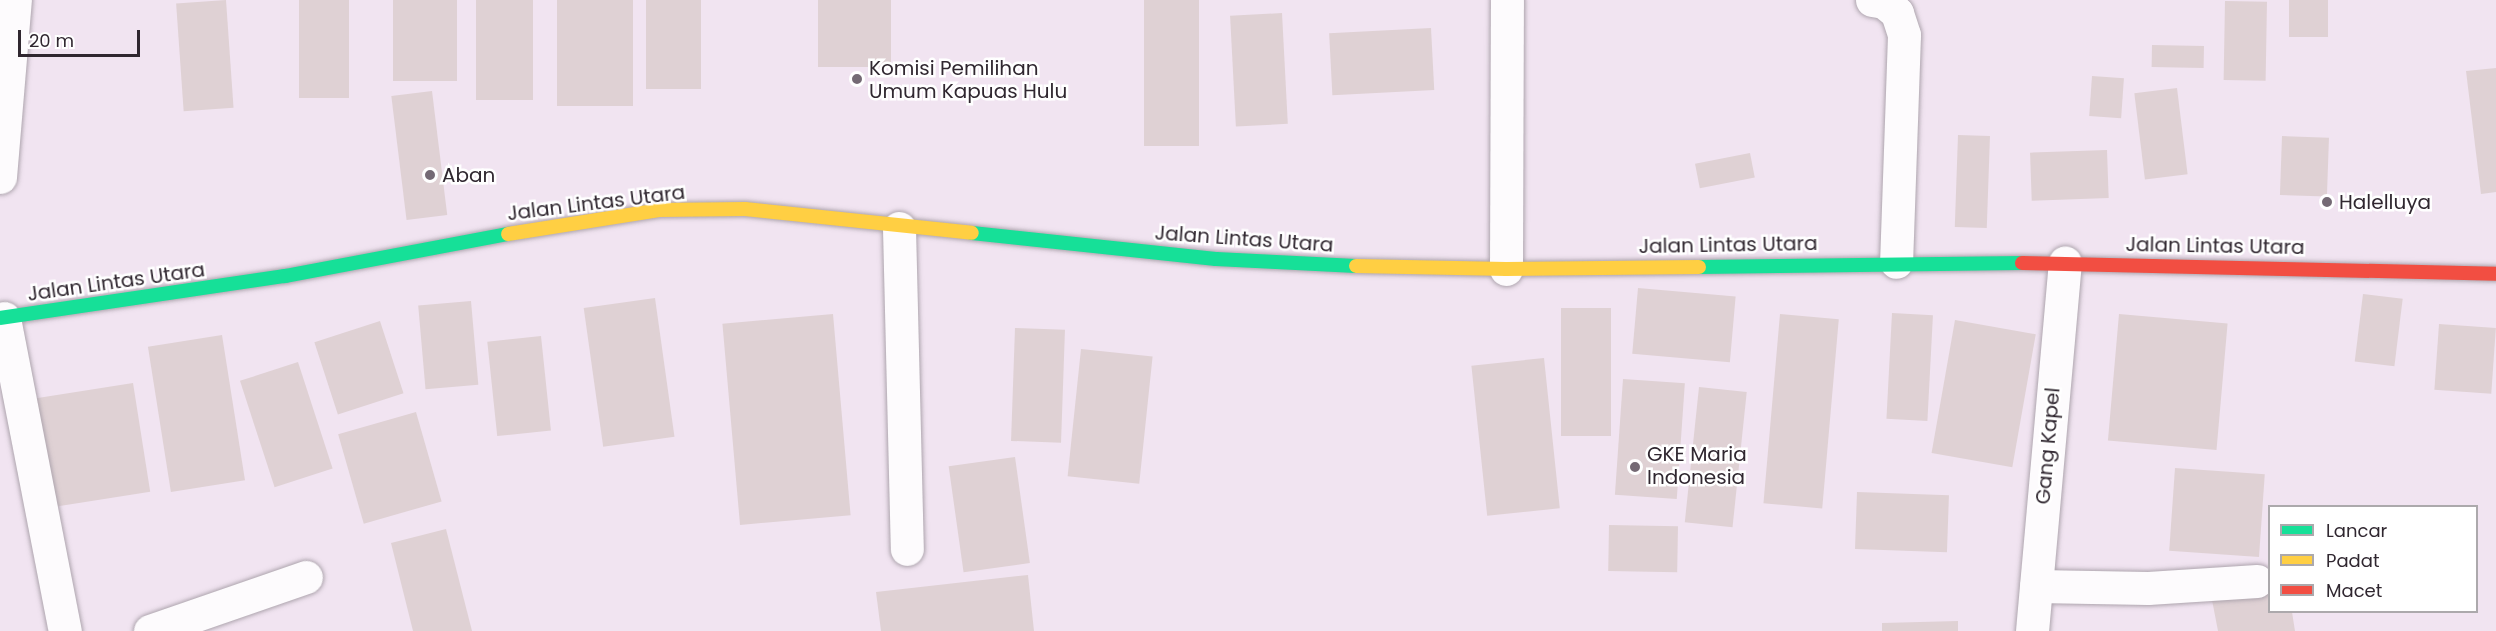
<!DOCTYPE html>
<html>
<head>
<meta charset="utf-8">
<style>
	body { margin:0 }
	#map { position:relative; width:2496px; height:631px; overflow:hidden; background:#f1e4f1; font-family:Poppins,sans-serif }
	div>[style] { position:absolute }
	.building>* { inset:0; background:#dfd1d4; transform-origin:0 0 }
	.roads { filter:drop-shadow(0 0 2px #aea5ae) drop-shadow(0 0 2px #aea5ae) }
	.street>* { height:33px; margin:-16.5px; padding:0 16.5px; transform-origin:16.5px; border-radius:16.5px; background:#fdfbfd }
	.fast>* { height:14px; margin:-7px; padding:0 7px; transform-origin:7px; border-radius:7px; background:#16e098 }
	.slow>* { height:14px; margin:-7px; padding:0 7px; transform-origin:7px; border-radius:7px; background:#ffcf43 }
	.jam>* { height:14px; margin:-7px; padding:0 7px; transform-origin:7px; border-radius:7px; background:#f24e42 }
	.dots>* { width:16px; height:16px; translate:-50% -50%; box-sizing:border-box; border:3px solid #fff; border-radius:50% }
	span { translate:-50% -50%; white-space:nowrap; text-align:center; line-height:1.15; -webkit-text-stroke:5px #fff; paint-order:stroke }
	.poi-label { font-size:20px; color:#302730 }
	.left { translate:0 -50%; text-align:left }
	.street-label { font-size:20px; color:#302730 }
	.legend { position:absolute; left:2268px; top:505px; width:210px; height:108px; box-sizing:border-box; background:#fff; border:2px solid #aca9ac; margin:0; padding:8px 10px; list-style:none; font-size:18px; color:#302730 }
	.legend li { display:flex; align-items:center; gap:12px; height:30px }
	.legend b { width:30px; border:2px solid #aca9ac }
	.scale { position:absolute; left:18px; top:30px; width:122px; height:27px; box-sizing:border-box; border:3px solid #302730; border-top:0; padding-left:8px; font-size:18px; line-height:21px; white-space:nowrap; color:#302730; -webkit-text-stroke:4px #fff; paint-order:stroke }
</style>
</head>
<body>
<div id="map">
	<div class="building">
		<div style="left:226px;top:0;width:108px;height:50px;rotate:86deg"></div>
		<div style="left:299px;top:0;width:50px;height:98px"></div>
		<div style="left:393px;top:0;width:64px;height:81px"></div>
		<div style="left:476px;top:0;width:57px;height:100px"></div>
		<div style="left:557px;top:0;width:76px;height:106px"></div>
		<div style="left:646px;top:0;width:55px;height:89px"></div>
		<div style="left:818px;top:0;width:73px;height:67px"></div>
		<div style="left:1144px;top:0;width:55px;height:146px"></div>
		<div style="left:2289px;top:0;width:39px;height:37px"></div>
		<div style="left:2225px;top:1px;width:42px;height:79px;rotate:1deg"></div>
		<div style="left:1282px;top:13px;width:111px;height:52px;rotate:87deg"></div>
		<div style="left:1431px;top:28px;width:62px;height:102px;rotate:87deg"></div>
		<div style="left:2152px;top:45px;width:52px;height:22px;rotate:1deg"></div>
		<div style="clip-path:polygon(2496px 68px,2496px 192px,2481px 194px,2466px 71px)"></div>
		<div style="left:2092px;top:76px;width:32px;height:40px;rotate:4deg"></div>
		<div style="left:2177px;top:88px;width:87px;height:43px;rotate:83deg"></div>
		<div style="left:432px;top:91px;width:125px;height:41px;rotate:83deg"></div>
		<div style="left:1958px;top:135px;width:32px;height:92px;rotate:2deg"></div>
		<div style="left:2282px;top:136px;width:47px;height:59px;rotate:2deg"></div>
		<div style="left:2107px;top:150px;width:48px;height:77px;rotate:88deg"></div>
		<div style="left:1750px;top:153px;width:25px;height:56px;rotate:79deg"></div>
		<div style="left:1638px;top:288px;width:98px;height:66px;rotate:5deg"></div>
		<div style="left:2363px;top:294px;width:40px;height:68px;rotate:7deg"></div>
		<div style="left:655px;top:298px;width:140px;height:72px;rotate:82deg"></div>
		<div style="left:471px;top:301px;width:84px;height:53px;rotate:85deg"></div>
		<div style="left:1561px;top:308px;width:50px;height:128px"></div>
		<div style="left:1892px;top:313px;width:41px;height:106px;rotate:3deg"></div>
		<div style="left:833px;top:314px;width:202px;height:111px;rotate:85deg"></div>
		<div style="left:1780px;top:314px;width:59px;height:190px;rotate:5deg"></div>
		<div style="left:2119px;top:314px;width:109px;height:127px;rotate:5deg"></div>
		<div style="left:1955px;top:320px;width:82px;height:135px;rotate:10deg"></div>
		<div style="left:380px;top:321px;width:76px;height:69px;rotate:72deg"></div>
		<div style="left:2439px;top:324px;width:57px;height:66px;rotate:4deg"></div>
		<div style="left:1015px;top:328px;width:50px;height:113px;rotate:2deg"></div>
		<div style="left:222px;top:335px;width:147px;height:75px;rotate:81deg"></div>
		<div style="left:541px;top:336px;width:95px;height:54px;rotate:84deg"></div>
		<div style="left:1081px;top:349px;width:72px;height:128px;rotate:6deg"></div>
		<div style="left:1544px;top:358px;width:151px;height:73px;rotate:84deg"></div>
		<div style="left:298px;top:362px;width:112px;height:61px;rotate:72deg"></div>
		<div style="left:1623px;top:379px;width:62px;height:116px;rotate:4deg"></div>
		<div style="left:133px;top:383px;width:110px;height:98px;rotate:81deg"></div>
		<div style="left:1699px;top:387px;width:48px;height:136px;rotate:6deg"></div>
		<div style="left:416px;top:412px;width:93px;height:81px;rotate:74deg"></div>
		<div style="left:1015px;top:457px;width:107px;height:67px;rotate:82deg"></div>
		<div style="left:2175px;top:468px;width:90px;height:83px;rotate:4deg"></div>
		<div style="left:1857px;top:492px;width:92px;height:57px;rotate:2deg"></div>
		<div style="left:1609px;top:525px;width:69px;height:46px;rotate:1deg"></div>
		<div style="clip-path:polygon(446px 529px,472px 631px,413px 631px,391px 543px)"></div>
		<div style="clip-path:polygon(1028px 575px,1034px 631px,881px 631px,876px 592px)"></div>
		<div style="clip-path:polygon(2270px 590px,2270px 612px,2292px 612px,2295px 631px,2218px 631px,2212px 600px)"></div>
		<div style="clip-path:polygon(1958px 621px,1958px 631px,1882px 631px,1882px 623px)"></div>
	</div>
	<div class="roads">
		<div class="street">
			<div style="left:1872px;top:0;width:12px;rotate:9deg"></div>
			<div style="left:1884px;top:2px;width:17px;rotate:40deg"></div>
			<div style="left:1897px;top:13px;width:23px;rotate:72deg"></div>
			<div style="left:1904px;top:35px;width:227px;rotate:92deg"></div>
			<div style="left:0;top:177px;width:178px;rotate:-85.2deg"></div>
			<div style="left:899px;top:228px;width:321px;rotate:88.6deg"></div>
			<div style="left:1506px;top:269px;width:269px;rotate:-89.8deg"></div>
			<div style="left:4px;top:318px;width:319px;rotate:79deg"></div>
			<div style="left:2036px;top:586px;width:112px;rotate:1deg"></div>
			<div style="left:2148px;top:588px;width:109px;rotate:-3.7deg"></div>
			<div style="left:150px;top:631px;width:165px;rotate:-19.1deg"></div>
			<div style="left:2032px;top:631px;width:370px;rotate:-84.9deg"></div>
		</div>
		<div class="fast">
			<div style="left:972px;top:233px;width:245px;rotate:6.1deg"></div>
			<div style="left:1216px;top:259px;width:140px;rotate:2.9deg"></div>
			<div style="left:1699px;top:267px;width:323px;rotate:-0.7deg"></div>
			<div style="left:0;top:318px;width:288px;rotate:-8.4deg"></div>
			<div style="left:285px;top:276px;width:227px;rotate:-10.7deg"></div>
		</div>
		<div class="slow">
			<div style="left:508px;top:234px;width:153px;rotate:-9deg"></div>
			<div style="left:659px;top:210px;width:86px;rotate:-0.7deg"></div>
			<div style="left:745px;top:209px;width:228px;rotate:6deg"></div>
			<div style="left:1356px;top:266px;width:150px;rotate:1.1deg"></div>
			<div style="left:1506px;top:269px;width:193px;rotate:-0.6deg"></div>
		</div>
		<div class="jam">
			<div style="left:2022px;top:263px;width:474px;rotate:1.3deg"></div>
		</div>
	</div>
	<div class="dots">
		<div style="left:857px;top:79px;background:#746974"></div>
		<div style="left:430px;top:175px;background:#746974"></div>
		<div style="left:2327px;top:202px;background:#746974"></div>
		<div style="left:1635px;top:467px;background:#746974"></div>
	</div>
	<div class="poi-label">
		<span class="left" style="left:869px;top:80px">Komisi Pemilihan<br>Umum Kapuas Hulu</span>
		<span class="left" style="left:442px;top:175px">Aban</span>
		<span class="left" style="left:2339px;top:202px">Halelluya</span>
		<span class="left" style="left:1647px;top:466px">GKE Maria<br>Indonesia</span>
	</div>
	<div class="street-label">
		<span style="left:596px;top:203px;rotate:-7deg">Jalan Lintas Utara</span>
		<span style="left:1244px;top:239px;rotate:4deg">Jalan Lintas Utara</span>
		<span style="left:1728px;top:245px;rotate:-1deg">Jalan Lintas Utara</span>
		<span style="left:2215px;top:246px;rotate:1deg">Jalan Lintas Utara</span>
		<span style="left:116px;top:282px;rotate:-8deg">Jalan Lintas Utara</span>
		<span style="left:2048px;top:446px;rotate:-85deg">Gang Kapel</span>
	</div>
	<ul class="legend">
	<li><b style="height:8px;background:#16e098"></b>Lancar</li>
	<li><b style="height:8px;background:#ffcf43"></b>Padat</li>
	<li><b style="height:8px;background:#f24e42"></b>Macet</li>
	</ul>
	<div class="scale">20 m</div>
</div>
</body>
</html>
